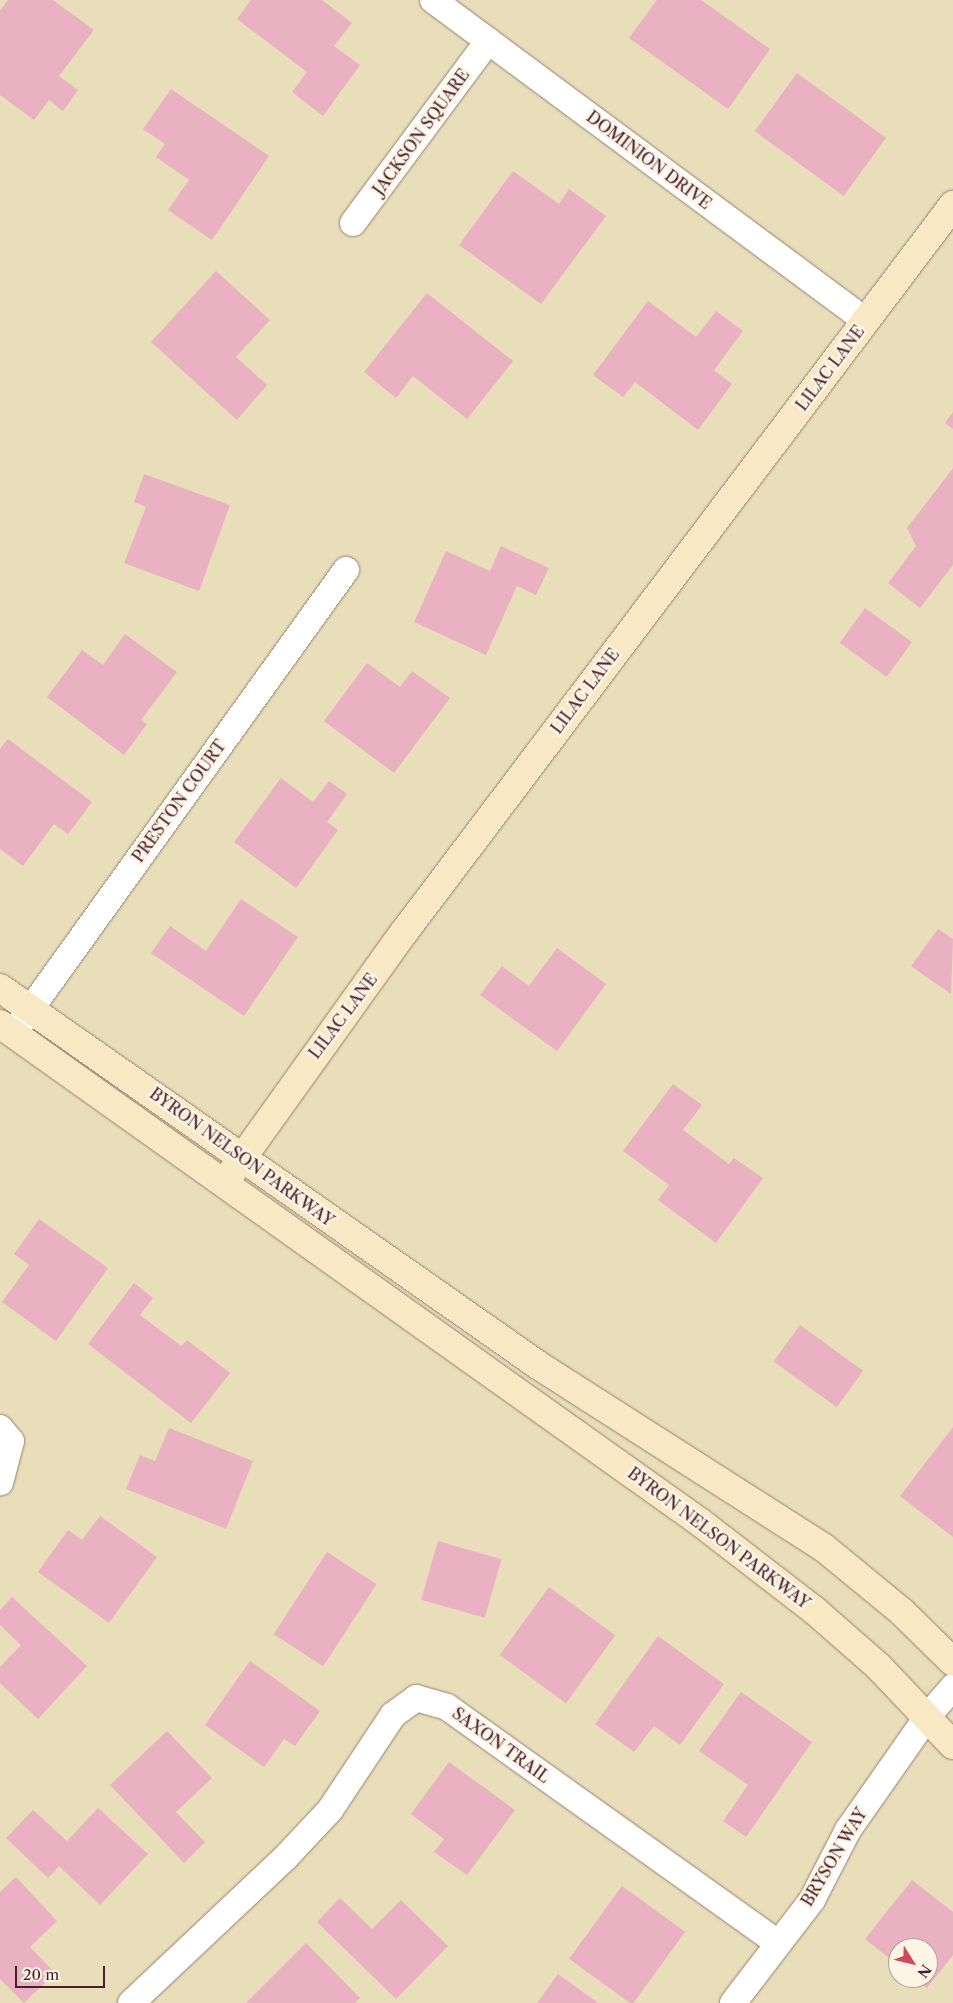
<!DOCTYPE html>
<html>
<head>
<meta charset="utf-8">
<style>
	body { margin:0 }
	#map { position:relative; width:953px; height:2003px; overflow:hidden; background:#e8deb9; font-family:"Libre Caslon Text",serif }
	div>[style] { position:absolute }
	.building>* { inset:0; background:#eab1c2; transform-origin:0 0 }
	.roads { filter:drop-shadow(0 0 1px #997e72) drop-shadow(0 0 1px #997e72) }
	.street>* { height:26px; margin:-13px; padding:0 13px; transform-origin:13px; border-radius:13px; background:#fff }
	.secondary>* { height:28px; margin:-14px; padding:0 14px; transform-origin:14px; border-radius:14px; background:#f8e8c3 }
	span { translate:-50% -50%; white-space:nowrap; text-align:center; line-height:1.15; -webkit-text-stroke:5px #fcf5e5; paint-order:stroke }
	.street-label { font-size:16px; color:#4a1f2b }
	.north { position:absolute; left:888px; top:1938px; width:50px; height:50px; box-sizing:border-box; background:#fcf5e5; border:1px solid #b59f9b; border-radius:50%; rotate:126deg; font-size:14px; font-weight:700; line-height:20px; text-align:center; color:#4a1f2b }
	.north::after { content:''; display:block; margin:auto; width:18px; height:22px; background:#d1495b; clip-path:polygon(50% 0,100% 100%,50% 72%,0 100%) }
	.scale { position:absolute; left:15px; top:1966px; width:90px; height:22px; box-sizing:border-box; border:2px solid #4a1f2b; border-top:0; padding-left:6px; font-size:15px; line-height:18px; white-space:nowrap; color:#4a1f2b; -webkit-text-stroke:4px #fcf5e5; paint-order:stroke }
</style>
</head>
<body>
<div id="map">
	<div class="building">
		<div style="clip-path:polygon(8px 0,53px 0,94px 30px,59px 76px,78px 90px,63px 111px,49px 100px,34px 120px,0 95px,0 11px)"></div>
		<div style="clip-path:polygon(251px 0,322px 0,352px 23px,334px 46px,360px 65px,323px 116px,292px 92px,307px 72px,237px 19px)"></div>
		<div style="clip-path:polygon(657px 0,701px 0,770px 49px,728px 109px,629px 38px)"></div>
		<div style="left:797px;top:73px;width:110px;height:72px;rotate:36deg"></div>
		<div style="clip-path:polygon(171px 89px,269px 156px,212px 240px,168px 210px,189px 180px,156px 157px,165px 144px,143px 129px)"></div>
		<div style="clip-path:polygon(513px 171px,559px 204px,569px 189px,606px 216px,541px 304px,459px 245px)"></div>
		<div style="clip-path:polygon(216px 271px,270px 320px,236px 357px,267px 385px,237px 420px,151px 342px)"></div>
		<div style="clip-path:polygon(427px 293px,513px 361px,467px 419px,413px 376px,396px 398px,364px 372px)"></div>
		<div style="clip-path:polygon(648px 301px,696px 337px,716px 311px,743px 331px,714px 370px,732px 384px,698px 430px,635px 382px,623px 397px,593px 375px)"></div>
		<div style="clip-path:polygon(953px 412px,953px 429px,945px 423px)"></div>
		<div style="clip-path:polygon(953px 468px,953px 565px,920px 608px,888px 583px,916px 546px,907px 528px)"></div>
		<div style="clip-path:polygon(144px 474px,230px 505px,199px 591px,124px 563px,146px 507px,134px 502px)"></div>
		<div style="clip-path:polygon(501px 546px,549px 568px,536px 595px,517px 586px,486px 655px,414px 622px,446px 551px,490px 571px)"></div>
		<div style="left:865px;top:608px;width:58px;height:43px;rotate:36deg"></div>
		<div style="clip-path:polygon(125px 634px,177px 672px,141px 720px,147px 724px,124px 755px,47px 697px,82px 650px,103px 665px)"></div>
		<div style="clip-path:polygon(367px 663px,400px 687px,412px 671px,450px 698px,394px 773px,324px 721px)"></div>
		<div style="clip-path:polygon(8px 739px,92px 802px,68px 834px,54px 824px,23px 866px,0 849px,0 749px)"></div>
		<div style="clip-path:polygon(281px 778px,313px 802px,329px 781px,347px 794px,327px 822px,338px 830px,296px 888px,234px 842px)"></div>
		<div style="clip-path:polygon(241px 899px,298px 937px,244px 1016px,151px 953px,170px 926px,206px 951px)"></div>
		<div style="clip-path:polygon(938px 929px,953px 939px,951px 994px,911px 966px)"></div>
		<div style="clip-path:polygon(557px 948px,606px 984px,557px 1051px,480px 995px,502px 966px,529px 986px)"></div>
		<div style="clip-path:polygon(673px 1084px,702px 1105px,683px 1130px,729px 1164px,734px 1158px,763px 1178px,716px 1243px,658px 1200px,669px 1185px,623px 1151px)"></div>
		<div style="clip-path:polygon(39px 1219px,108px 1268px,56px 1341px,2px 1302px,29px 1265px,14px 1254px)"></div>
		<div style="clip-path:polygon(134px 1283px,153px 1298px,140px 1315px,181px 1346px,187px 1340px,230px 1373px,191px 1423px,88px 1344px)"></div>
		<div style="left:800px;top:1325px;width:78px;height:45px;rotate:36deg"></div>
		<div style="clip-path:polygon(953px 1427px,953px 1537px,900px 1496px)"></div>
		<div style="clip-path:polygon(169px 1428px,253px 1461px,226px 1529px,126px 1489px,140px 1455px,155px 1461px)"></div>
		<div style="clip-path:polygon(100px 1516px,157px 1557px,109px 1623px,38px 1572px,68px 1530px,82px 1540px)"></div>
		<div style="left:438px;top:1541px;width:66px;height:61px;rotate:16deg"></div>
		<div style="left:327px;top:1552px;width:59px;height:98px;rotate:33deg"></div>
		<div style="left:549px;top:1587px;width:82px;height:84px;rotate:36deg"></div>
		<div style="clip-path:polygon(12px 1597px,87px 1666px,38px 1719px,0 1683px,0 1667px,21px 1645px,0 1625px,0 1610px)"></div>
		<div style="clip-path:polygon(658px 1636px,724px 1684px,680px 1745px,654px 1726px,634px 1752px,595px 1724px)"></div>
		<div style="clip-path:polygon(250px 1661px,320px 1711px,295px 1746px,284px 1739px,264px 1767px,205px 1725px)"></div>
		<div style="clip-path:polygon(741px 1692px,812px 1742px,746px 1837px,723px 1821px,748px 1785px,699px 1751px)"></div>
		<div style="clip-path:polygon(167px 1731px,212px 1778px,176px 1812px,205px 1842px,184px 1863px,110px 1785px)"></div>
		<div style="clip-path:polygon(449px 1762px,515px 1810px,467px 1875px,434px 1852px,444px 1839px,411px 1814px)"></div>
		<div style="clip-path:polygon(98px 1808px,148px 1854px,100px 1905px,59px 1866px,48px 1878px,6px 1838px,33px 1810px,67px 1841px)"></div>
		<div style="clip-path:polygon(16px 1877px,57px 1921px,30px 1947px,55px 1973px,24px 2003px,0 1979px,0 1892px)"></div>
		<div style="clip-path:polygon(912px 1880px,953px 1912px,953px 1955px,927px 1988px,914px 1978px,928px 1978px,928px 1948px,898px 1948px,898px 1965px,865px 1939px)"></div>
		<div style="left:622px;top:1886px;width:78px;height:90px;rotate:36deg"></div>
		<div style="clip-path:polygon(340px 1898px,372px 1929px,401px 1900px,448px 1946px,396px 1999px,317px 1922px)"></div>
		<div style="clip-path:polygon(306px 1943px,360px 1998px,355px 2003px,246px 2003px)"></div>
		<div style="clip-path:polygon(558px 1974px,598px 2003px,537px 2003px)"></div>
	</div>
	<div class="roads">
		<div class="street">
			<div style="left:433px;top:0;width:539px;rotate:36.55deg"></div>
			<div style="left:353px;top:223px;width:227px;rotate:-53.4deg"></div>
			<div style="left:17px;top:1028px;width:564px;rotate:-54.31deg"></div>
			<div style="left:0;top:1428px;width:17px;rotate:50deg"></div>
			<div style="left:11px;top:1441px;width:43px;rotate:104.7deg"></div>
			<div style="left:131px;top:2003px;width:212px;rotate:-43.3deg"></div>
			<div style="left:285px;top:1858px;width:66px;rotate:-46.8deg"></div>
			<div style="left:330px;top:1810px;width:114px;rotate:-56.4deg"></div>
			<div style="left:393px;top:1715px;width:29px;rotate:-36deg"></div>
			<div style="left:416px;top:1698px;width:32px;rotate:16deg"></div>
			<div style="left:447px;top:1707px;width:404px;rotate:35.5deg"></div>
			<div style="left:733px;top:2003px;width:130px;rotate:-52.5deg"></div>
			<div style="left:812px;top:1900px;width:79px;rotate:-62.8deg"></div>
			<div style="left:848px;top:1830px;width:138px;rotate:-55deg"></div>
			<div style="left:927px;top:1717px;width:40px;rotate:-49deg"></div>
		</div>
		<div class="secondary">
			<div style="left:0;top:988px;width:657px;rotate:35.02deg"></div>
			<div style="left:538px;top:1365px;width:338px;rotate:32.6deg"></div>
			<div style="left:823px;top:1547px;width:102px;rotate:39.4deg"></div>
			<div style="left:902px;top:1612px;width:71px;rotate:44.4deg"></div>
			<div style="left:0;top:1024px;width:860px;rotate:35.44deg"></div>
			<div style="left:701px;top:1523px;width:143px;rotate:37.6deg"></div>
			<div style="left:814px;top:1610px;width:85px;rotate:41.2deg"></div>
			<div style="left:878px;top:1666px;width:109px;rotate:46.5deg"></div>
			<div style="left:225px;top:1182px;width:309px;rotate:-54.4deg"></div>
			<div style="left:405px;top:931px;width:910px;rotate:-52.95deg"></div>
		</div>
	</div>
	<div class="street-label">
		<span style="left:421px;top:132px;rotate:-54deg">JACKSON SQUARE</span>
		<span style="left:649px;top:160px;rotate:37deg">DOMINION DRIVE</span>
		<span style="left:830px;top:368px;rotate:-53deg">LILAC LANE</span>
		<span style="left:585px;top:691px;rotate:-53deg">LILAC LANE</span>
		<span style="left:179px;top:801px;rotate:-54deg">PRESTON COURT</span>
		<span style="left:343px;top:1016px;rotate:-53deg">LILAC LANE</span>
		<span style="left:242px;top:1157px;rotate:36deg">BYRON NELSON PARKWAY</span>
		<span style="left:719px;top:1538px;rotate:37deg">BYRON NELSON PARKWAY</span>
		<span style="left:501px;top:1745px;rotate:36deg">SAXON TRAIL</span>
		<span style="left:834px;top:1857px;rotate:-59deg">BRYSON WAY</span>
	</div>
	<div class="north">N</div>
	<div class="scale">20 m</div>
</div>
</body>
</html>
